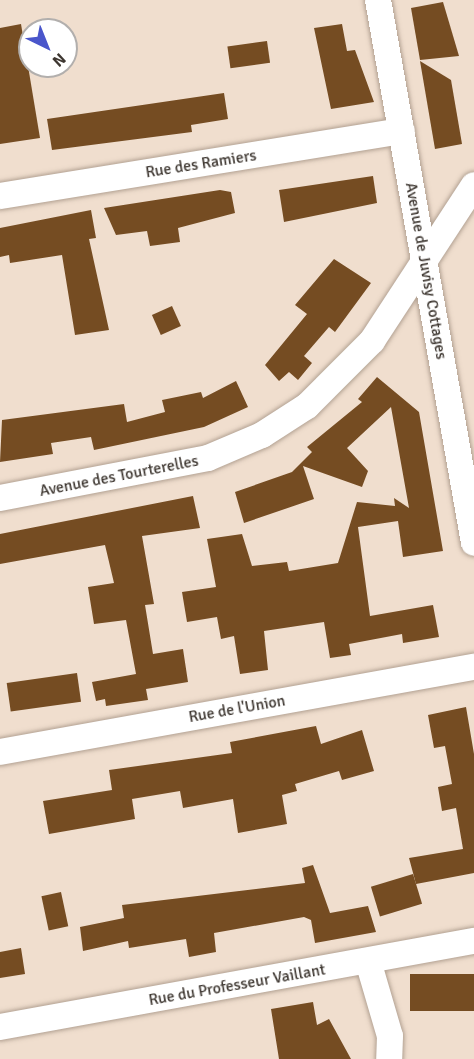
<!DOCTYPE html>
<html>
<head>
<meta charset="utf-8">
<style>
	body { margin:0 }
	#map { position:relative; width:474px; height:1059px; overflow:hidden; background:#f0dece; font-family:Signika,sans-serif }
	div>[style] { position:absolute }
	.building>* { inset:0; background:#754c22; transform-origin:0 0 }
	.roads { filter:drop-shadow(0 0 2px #b2a192) drop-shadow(0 0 2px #b2a192) }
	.street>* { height:26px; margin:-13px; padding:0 13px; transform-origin:13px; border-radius:13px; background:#fff }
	span { translate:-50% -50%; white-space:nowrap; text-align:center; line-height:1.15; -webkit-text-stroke:6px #fff; paint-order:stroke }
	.street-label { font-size:16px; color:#3e3731 }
	.north { position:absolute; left:18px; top:18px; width:60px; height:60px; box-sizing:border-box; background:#fff; border:2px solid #b2afad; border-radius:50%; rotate:137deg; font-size:16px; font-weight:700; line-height:24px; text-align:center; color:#3e3731 }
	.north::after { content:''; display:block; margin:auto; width:21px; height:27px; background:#4a56cb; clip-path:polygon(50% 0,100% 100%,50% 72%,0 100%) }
</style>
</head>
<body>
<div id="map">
	<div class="building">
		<div style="clip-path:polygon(443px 2px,459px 56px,420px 60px,411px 8px)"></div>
		<div style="clip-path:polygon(21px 24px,40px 138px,0 144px,0 28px)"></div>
		<div style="clip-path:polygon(342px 24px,347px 51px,355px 50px,374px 102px,331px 109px,314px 28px)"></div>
		<div style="left:267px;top:41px;width:22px;height:40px;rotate:82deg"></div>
		<div style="clip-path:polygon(420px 61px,451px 80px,462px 144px,435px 149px)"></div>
		<div style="clip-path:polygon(224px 93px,228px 119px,191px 125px,192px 132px,52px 150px,47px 119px)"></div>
		<div style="clip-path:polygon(373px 176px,377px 203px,284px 222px,279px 190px)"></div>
		<div style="clip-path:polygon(220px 190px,231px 192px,235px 213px,178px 228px,180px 242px,150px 246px,147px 231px,116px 235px,104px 208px)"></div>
		<div style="clip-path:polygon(91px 210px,96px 238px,89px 239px,109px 330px,75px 335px,62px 255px,10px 263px,9px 255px,0 257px,0 228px)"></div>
		<div style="clip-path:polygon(334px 259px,371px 283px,335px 332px,329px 327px,304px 356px,312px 363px,298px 380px,289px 372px,279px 381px,265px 365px,307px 314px,295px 305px)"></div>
		<div style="left:172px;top:306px;width:22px;height:22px;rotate:66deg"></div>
		<div style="clip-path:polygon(377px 377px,419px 412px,443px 551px,403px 557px,398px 521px,358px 527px,370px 616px,433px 605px,439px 637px,403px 643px,402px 634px,349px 644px,351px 655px,330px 658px,324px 622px,264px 631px,268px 670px,240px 674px,234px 636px,221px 639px,217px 617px,187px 622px,182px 592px,216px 587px,207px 539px,242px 534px,252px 566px,287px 562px,289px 571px,338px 563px,357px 502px,395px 506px,394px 498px,409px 508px,391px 407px,347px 448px,368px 471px,362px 487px,303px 466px,314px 499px,244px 523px,235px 492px,292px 472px,312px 452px,307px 447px,362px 402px,358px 399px)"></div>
		<div style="clip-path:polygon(236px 381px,248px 407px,204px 427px,94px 450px,91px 437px,51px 443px,53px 454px,0 462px,2px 420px,124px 404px,127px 422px,165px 412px,162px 400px,201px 392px,203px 398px)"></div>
		<div style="clip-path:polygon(193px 496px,200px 528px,142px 536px,154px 604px,145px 605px,153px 654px,183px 649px,188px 682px,146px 689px,148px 700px,106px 706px,105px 699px,96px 701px,92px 682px,136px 674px,126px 620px,94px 624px,88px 587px,114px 583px,105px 545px,0 564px,0 534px)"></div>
		<div style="left:77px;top:673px;width:29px;height:71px;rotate:82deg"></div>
		<div style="clip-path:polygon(466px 707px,474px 754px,474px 873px,416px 884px,409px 858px,463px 849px,456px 808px,442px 811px,438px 787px,452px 784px,445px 746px,434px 748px,428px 715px)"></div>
		<div style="clip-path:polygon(316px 726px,321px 744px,362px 730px,374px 771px,342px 780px,339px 771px,295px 784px,297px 791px,282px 795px,287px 824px,238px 833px,233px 799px,183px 808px,180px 791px,132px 799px,135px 819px,49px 834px,43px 801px,112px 790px,109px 770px,232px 753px,230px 742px)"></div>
		<div style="clip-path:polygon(313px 865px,330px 913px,368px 906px,376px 932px,315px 943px,311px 920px,304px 917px,214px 933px,216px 952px,189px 957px,186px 939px,129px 948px,128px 941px,83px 951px,80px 927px,124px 918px,122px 905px,305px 883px,302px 868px)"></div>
		<div style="left:413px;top:874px;width:31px;height:44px;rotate:73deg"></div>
		<div style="left:61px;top:892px;width:35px;height:20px;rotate:78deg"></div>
		<div style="clip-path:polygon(21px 948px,25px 974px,0 978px,0 952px)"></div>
		<div style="left:474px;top:974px;width:37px;height:64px;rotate:90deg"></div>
		<div style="clip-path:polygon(313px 1002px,317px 1025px,329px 1019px,351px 1059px,279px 1059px,271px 1009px)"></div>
	</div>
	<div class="roads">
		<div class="street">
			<div style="left:378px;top:0;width:551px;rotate:79.97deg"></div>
			<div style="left:0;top:196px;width:407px;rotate:-9.2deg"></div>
			<div style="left:0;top:498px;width:212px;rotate:-10.9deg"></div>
			<div style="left:208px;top:458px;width:59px;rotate:-23.1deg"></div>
			<div style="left:262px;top:435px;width:54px;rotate:-32.8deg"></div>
			<div style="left:307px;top:406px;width:92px;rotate:-45deg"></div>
			<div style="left:372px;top:341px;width:186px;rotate:-56.8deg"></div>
			<div style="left:0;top:752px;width:482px;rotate:-10.2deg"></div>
			<div style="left:368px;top:961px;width:78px;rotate:73.7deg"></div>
			<div style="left:390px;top:1036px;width:23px;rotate:92deg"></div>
			<div style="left:0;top:1027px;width:482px;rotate:-10.3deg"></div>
		</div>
	</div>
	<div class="street-label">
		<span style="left:201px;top:164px;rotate:-9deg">Rue des Ramiers</span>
		<span style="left:426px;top:271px;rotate:80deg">Avenue de Juvisy Cottages</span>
		<span style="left:119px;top:476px;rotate:-11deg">Avenue des Tourterelles</span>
		<span style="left:237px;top:709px;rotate:-10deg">Rue de l'Union</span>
		<span style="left:237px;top:985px;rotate:-10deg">Rue du Professeur Vaillant</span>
	</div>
	<div class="north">N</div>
</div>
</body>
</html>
